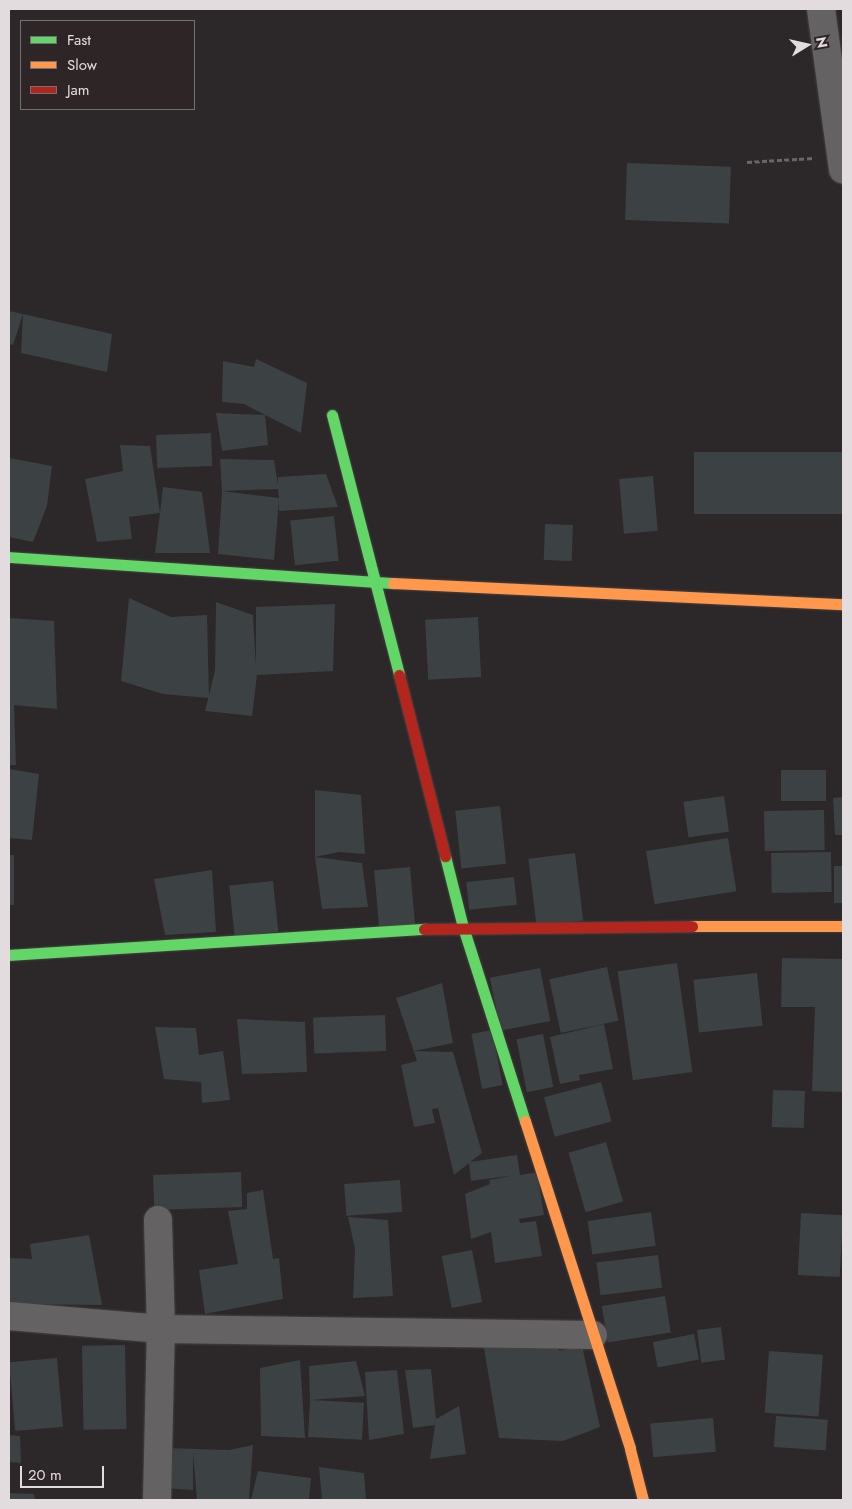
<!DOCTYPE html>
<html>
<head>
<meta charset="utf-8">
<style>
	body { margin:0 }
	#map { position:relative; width:852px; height:1509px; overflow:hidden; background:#2c2728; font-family:Jost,sans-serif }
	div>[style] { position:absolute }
	.building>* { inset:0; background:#3c4144; transform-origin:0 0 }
	.path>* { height:3px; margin-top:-1.5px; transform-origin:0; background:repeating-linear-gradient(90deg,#6a6667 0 5px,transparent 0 7.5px) }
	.roads { filter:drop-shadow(0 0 1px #454242) drop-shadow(0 0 1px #454242) }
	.street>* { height:28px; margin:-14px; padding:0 14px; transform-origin:14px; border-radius:14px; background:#656263 }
	.fast>* { height:11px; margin:-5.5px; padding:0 5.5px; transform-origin:5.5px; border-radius:5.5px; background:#63d668 }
	.slow>* { height:11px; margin:-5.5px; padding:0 5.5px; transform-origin:5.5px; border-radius:5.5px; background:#ff974d }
	.jam>* { height:11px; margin:-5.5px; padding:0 5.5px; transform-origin:5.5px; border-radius:5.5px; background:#b3261e }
	span { translate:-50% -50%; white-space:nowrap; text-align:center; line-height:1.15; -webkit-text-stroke:4px #2e2527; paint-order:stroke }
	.frame { position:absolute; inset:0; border:10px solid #e3dcde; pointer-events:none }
	.legend { position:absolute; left:20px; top:20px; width:175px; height:90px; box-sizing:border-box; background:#2e2527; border:1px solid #766e70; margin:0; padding:6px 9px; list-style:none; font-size:15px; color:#e3dcde }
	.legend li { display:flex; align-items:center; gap:10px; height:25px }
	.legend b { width:25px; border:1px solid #766e70 }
	.north { position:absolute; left:782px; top:20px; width:50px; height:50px; -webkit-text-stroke:4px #2e2527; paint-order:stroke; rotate:80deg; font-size:14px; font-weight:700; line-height:20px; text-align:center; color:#e3dcde }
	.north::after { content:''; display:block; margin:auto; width:18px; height:22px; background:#e3dcde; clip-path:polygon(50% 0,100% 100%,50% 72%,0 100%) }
	.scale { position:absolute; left:20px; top:1466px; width:84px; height:22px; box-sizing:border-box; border:2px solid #e3dcde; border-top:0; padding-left:6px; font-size:15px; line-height:18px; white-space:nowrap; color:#e3dcde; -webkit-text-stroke:4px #2e2527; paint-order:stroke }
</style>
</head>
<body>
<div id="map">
	<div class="building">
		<div style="left:627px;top:163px;width:104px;height:57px;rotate:2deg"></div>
		<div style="clip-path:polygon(9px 311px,23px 314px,112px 334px,107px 372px,21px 353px,23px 314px,13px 345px,9px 344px)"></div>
		<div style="clip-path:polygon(256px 359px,307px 383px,301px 433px,265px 415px,268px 445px,222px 451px,216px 413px,265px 415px,244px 404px,222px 402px,223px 361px,254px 367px)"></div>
		<div style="left:211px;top:433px;width:33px;height:55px;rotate:88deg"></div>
		<div style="clip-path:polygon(120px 445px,150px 446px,160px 513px,163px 487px,202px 492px,210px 553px,155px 553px,160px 513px,129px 517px,132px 539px,97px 542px,85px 479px,123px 471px)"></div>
		<div style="left:843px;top:452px;width:62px;height:149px;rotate:90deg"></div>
		<div style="clip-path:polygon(9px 458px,52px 466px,47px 506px,33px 542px,9px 537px)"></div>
		<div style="clip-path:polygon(evenodd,220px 459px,274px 460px,278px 485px,278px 477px,326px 474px,338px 507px,279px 511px,279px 500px,274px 560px,218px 554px,222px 491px,220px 459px,278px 489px,279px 498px,222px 491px,278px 489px)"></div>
		<div style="left:653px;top:476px;width:55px;height:34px;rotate:85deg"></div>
		<div style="left:334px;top:516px;width:45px;height:44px;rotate:84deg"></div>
		<div style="left:545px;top:524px;width:28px;height:36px;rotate:2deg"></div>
		<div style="clip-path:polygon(129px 598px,171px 617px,207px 615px,209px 698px,163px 694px,121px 681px)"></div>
		<div style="clip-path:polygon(216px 602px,253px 615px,256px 667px,256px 607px,335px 604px,333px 671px,257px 675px,252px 716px,205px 711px,215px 671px)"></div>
		<div style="left:478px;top:617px;width:60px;height:53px;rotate:87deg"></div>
		<div style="clip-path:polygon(9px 618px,54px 621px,57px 709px,14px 705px,16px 765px,9px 765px)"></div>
		<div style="clip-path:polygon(9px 769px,39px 774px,32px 840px,9px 838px)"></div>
		<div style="left:826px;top:770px;width:31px;height:45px;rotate:90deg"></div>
		<div style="clip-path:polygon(315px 790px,361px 795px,365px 854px,339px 852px,315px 857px)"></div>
		<div style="left:724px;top:796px;width:36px;height:41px;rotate:82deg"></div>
		<div style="clip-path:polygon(843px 797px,843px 835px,835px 835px,833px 798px)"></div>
		<div style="left:500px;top:806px;width:58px;height:45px;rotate:84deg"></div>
		<div style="left:824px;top:810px;width:40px;height:60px;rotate:89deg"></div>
		<div style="left:728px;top:838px;width:54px;height:83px;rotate:81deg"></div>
		<div style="left:831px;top:852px;width:40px;height:60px;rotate:89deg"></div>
		<div style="left:575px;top:853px;width:68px;height:47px;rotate:83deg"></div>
		<div style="left:9px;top:855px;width:5px;height:50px"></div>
		<div style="clip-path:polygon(315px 857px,362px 863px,368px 907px,322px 909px)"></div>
		<div style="left:834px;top:866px;width:9px;height:37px"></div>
		<div style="left:410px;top:867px;width:60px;height:36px;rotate:85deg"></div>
		<div style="clip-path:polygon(212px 870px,216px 932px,165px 935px,154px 879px)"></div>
		<div style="left:514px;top:877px;width:28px;height:48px;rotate:84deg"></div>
		<div style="left:273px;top:881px;width:51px;height:44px;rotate:84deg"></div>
		<div style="clip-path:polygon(782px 958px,843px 959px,843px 1092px,812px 1091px,815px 1007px,781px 1007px)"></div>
		<div style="left:677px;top:963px;width:110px;height:60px;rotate:82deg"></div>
		<div style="left:607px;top:967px;width:55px;height:59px;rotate:78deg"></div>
		<div style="left:540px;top:968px;width:54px;height:51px;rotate:79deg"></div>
		<div style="left:757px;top:973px;width:53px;height:64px;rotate:84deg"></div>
		<div style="clip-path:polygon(442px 983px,453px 1043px,414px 1051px,453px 1052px,482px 1153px,470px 1162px,517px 1155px,520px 1175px,537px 1172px,544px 1215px,519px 1219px,520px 1223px,536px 1221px,542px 1256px,495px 1263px,491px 1232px,471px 1239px,465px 1194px,490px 1184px,489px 1180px,515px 1175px,471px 1181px,469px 1163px,454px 1175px,438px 1108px,432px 1109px,435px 1123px,414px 1127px,401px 1065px,417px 1061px,396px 998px)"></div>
		<div style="left:385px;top:1015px;width:36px;height:72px;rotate:88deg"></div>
		<div style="clip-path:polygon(237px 1019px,305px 1022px,307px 1072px,242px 1074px)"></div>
		<div style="clip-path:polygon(604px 1024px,613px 1069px,579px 1075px,580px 1080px,560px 1084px,550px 1037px)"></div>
		<div style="clip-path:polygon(155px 1027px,196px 1028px,199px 1055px,223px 1051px,230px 1100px,202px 1103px,201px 1082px,164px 1079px)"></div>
		<div style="left:492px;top:1030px;width:56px;height:21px;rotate:79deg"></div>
		<div style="left:543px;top:1034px;width:54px;height:27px;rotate:79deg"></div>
		<div style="left:601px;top:1082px;width:41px;height:59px;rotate:75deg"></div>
		<div style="left:773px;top:1090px;width:32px;height:37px;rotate:2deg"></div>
		<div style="left:606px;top:1142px;width:62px;height:39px;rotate:74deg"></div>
		<div style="left:241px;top:1172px;width:35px;height:88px;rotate:88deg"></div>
		<div style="left:400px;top:1180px;width:32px;height:56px;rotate:86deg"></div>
		<div style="clip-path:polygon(263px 1190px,273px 1259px,279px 1258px,283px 1299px,205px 1314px,199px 1270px,238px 1264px,228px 1211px,247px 1209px,247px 1193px)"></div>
		<div style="left:651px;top:1212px;width:34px;height:64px;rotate:82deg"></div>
		<div style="left:801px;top:1213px;width:42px;height:62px;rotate:3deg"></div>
		<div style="clip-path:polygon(348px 1217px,388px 1220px,393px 1296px,353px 1298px,355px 1249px)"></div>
		<div style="clip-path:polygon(89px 1235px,102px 1305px,9px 1304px,9px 1258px,32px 1259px,30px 1244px)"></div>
		<div style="left:472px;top:1250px;width:53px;height:31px;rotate:79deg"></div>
		<div style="left:658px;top:1255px;width:33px;height:62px;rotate:83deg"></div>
		<div style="left:665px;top:1296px;width:37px;height:64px;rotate:81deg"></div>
		<div style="left:721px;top:1327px;width:33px;height:24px;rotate:83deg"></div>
		<div style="left:694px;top:1334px;width:26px;height:42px;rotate:79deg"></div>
		<div style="clip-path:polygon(483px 1342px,555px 1342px,559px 1351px,582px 1346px,600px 1427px,563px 1441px,499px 1438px)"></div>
		<div style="left:125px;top:1345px;width:84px;height:43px;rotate:89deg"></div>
		<div style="left:769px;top:1351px;width:54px;height:62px;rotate:4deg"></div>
		<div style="left:57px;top:1358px;width:69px;height:48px;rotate:85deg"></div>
		<div style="clip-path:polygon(300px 1360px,305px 1438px,261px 1436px,260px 1368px)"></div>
		<div style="clip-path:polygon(356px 1361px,365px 1396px,310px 1400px,309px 1366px)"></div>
		<div style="clip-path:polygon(431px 1369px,436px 1419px,459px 1406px,466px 1454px,430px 1459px,435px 1425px,413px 1428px,405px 1370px)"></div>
		<div style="clip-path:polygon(397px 1370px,404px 1434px,369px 1440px,365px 1372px)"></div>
		<div style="left:310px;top:1400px;width:54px;height:37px;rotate:3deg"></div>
		<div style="left:776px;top:1416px;width:52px;height:31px;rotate:4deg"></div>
		<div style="left:713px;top:1418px;width:34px;height:63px;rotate:85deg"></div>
		<div style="clip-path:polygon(9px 1435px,20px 1436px,21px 1463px,9px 1462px)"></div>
		<div style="clip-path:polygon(253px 1445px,249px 1500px,197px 1500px,193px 1453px,193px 1490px,163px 1488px,164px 1448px,229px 1450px)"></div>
		<div style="clip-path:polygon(319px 1467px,364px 1473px,366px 1500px,322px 1500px)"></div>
		<div style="clip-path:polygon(258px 1471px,311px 1478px,309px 1500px,251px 1500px)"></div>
		<div style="clip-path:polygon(9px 1493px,34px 1494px,35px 1500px,9px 1500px)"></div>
	</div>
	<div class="path">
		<div style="left:747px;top:162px;width:67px;rotate:-3.4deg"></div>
	</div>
	<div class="roads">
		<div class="street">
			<div style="left:821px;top:9px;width:162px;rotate:82.2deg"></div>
			<div style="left:9px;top:1316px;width:153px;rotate:4.9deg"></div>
			<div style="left:161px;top:1329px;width:432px;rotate:0.8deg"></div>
			<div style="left:157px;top:1500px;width:171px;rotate:-88.7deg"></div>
			<div style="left:161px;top:1329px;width:109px;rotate:-91.6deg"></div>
		</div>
		<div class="fast">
			<div style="left:332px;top:415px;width:268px;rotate:75.5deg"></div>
			<div style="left:9px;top:557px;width:385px;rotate:3.9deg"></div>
			<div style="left:445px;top:856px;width:73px;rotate:75.8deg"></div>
			<div style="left:463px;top:927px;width:204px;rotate:72.3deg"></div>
			<div style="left:9px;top:955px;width:416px;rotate:-3.6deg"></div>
		</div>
		<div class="slow">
			<div style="left:393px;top:583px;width:450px;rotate:2.7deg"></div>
			<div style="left:692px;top:926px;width:151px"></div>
			<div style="left:525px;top:1121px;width:344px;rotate:72.2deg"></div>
			<div style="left:630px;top:1449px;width:53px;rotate:75.7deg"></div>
		</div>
		<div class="jam">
			<div style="left:399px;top:675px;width:187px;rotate:75.7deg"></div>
			<div style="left:424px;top:929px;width:268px;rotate:-0.6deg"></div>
		</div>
	</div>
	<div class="frame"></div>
	<ul class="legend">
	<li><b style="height:6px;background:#63d668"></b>Fast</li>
	<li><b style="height:6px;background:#ff974d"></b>Slow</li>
	<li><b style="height:6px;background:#b3261e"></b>Jam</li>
	</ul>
	<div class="north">N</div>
	<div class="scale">20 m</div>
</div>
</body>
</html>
